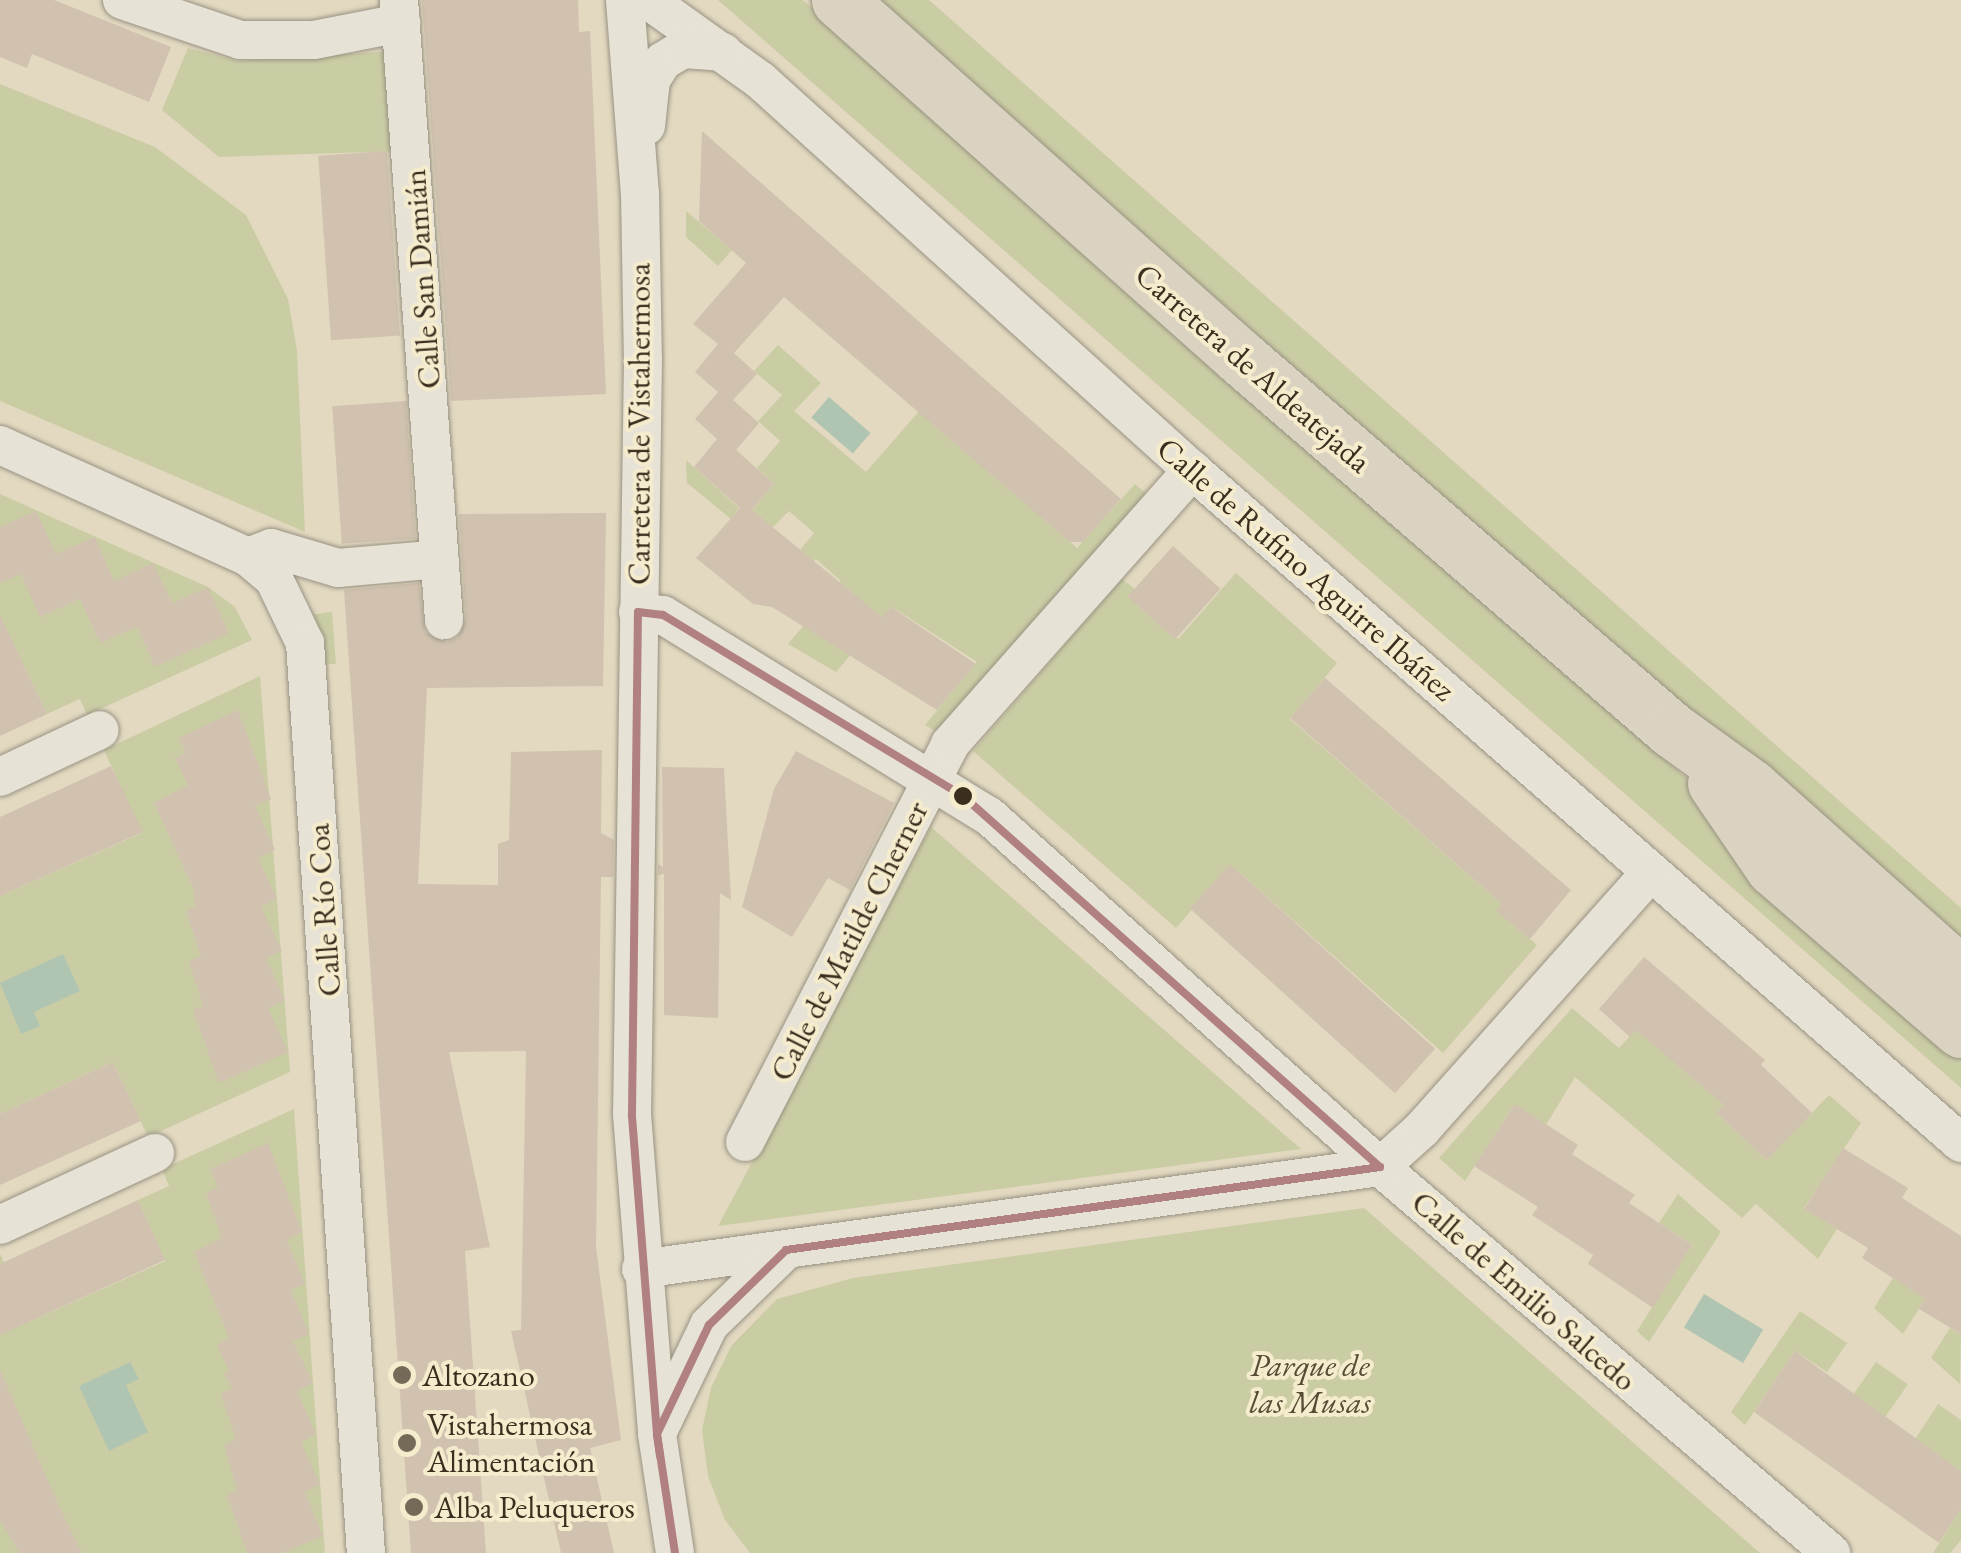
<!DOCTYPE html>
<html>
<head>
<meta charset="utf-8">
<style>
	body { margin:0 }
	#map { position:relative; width:1961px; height:1553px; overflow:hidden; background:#e2d9c0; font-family:"EB Garamond",serif }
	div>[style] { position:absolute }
	.green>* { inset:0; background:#cacda4; transform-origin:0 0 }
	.water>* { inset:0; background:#b0c5b1; transform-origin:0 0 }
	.building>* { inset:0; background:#d1c2af; transform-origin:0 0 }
	.roads { filter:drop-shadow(0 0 2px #989282) drop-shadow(0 0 2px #989282) }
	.street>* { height:38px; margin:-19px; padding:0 19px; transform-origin:19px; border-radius:19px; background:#e7e2d6 }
	.primary>* { height:55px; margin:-27.5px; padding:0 27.5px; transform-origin:27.5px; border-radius:27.5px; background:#dbd3c1 }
	.bus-1>* { height:8px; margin:-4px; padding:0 4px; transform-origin:4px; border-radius:4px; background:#b18080 }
	.dots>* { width:28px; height:28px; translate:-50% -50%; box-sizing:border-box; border:5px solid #f5ebcd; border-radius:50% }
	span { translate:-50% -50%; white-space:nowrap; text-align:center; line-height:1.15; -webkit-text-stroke:8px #f5ebcd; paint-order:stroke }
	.street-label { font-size:32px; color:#3b2e1e }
	.park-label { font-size:32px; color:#544c34; font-style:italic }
	.poi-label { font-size:32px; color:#3b2e1e }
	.left { translate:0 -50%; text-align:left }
</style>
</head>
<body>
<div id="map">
	<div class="green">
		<div style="clip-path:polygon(718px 0,803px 0,1692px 783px,1961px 1046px,1961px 1088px)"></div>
		<div style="clip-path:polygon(876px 0,929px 0,1342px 363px,1961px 908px,1961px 953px)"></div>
		<div style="clip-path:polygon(188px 48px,238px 61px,396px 51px,403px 151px,219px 157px,162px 110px)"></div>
		<div style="clip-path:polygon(0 84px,155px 147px,246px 215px,288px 299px,297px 350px,305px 532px,0 401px)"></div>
		<div style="clip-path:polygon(686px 211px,732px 250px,718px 266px,686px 237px)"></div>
		<div style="clip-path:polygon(778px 345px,821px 383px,794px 411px,866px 472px,921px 409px,1077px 548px,1135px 484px,1149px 496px,937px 732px,925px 725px,977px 662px,906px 616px,891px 607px,836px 672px,788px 644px,841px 581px,816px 559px,808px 566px,795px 556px,814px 533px,789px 511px,772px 528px,749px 514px,774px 484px,757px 468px,780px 441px,758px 421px,782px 395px,754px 371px)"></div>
		<div style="clip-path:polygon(686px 460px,739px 508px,731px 519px,687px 483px)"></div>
		<div style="clip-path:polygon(0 494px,208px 587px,235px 607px,252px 640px,87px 715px,80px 699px,47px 714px,16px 649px,0 656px)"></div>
		<div style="clip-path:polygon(1236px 573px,1337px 663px,1290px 719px,1502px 904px,1497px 911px,1537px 945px,1443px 1053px,1231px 865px,1176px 928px,973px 751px,1122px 579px,1135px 589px,1129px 596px,1178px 639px)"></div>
		<div style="clip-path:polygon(332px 612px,336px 664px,325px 664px,308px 615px)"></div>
		<div style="clip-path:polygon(260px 676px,290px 1072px,148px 1137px,113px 1062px,0 1114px,0 896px,142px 833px,104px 750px)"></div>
		<div style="clip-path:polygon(931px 827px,1301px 1149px,718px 1226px)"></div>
		<div style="clip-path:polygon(1572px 1008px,1619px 1048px,1637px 1029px,1724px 1105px,1717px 1114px,1767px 1160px,1829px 1095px,1861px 1123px,1804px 1208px,1837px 1229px,1818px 1259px,1756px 1204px,1742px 1218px,1575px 1077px,1546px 1125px,1514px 1105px,1465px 1181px,1439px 1158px)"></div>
		<div style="clip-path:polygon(294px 1109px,325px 1553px,0 1553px,0 1254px,31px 1321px,165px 1261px,138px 1200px,169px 1186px,162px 1169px)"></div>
		<div style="clip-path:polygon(1678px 1194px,1721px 1232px,1649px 1342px,1637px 1331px,1692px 1245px,1659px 1223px)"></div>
		<div style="clip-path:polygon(1364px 1208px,1760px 1553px,750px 1553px,725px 1520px,708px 1476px,702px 1430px,711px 1388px,731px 1346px,777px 1299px,853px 1278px)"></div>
		<div style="clip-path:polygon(1893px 1278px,1926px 1298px,1903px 1334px,1874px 1308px)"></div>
		<div style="clip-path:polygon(1800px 1311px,1847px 1343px,1827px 1372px,1795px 1351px,1745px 1425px,1731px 1412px)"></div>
		<div style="clip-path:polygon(1950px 1328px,1961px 1334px,1960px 1384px,1931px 1358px)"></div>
		<div style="left:1876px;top:1362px;width:39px;height:40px;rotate:35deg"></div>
		<div style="clip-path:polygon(1938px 1404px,1961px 1420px,1961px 1471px,1914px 1441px)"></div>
		<div style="clip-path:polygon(1961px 1509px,1961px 1540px,1950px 1553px,1933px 1553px)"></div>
	</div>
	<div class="water">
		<div style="left:829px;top:397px;width:55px;height:27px;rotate:41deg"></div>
		<div style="clip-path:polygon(63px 954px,80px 991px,34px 1012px,40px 1026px,21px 1034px,0 983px)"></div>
		<div style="left:1704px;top:1294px;width:69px;height:39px;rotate:31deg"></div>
		<div style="clip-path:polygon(130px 1362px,139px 1379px,126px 1385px,148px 1432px,109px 1451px,79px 1386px)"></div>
	</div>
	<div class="building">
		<div style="clip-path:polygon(0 0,54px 0,171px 47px,149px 102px,32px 54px,27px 68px,0 57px)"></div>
		<div style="clip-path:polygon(422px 0,578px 0,579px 32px,590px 31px,606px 394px,451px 401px)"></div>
		<div style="clip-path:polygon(702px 131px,1121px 499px,1083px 542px,1070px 542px,784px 297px,734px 353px,757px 374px,733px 400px,759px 423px,736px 450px,774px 484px,752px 510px,882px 617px,891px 607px,976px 664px,937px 710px,772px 607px,753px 604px,696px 558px,740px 508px,694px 467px,717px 439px,695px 419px,718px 392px,695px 372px,718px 344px,693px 324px,746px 263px,699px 221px)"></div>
		<div style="left:387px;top:151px;width:185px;height:69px;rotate:86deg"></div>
		<div style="left:406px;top:401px;width:138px;height:74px;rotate:86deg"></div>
		<div style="clip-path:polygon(36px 511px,56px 554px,95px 537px,114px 581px,153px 563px,172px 603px,208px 587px,229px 633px,155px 667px,137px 627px,100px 643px,80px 599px,40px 617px,21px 574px,0 583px,0 527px)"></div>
		<div style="clip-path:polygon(606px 513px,603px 686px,427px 688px,418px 884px,498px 885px,498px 844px,509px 840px,511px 752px,602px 750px,601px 833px,614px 840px,613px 877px,601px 877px,596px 1247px,621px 1440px,590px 1448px,614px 1553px,561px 1553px,511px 1331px,521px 1330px,526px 1051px,449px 1052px,490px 1247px,465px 1251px,486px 1553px,411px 1553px,344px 590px,419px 583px,425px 632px,447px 642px,457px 638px,466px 619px,459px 514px)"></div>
		<div style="left:1173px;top:546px;width:64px;height:68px;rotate:42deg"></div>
		<div style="clip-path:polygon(0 615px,47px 714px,0 736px)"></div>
		<div style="clip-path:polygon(1325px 678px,1571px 890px,1530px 939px,1496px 911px,1502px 904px,1290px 718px)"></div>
		<div style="clip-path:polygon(238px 710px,271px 799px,255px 806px,275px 850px,258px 858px,277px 899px,261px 907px,282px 951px,266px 958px,285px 1000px,268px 1008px,288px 1052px,219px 1083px,193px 1010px,203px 1006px,189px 961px,201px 956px,186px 911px,196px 906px,193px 888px,154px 803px,188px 785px,175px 758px,186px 753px,179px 738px)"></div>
		<div style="clip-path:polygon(796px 751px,894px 803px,850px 890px,828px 878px,792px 937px,742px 907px,774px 789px)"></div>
		<div style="clip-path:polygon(111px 766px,143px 832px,0 896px,0 817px)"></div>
		<div style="clip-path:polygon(662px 767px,724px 768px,731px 900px,720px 893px,718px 1018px,664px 1015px,664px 874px,658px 875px,658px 864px,663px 867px)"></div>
		<div style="left:1230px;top:864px;width:276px;height:60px;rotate:42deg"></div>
		<div style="clip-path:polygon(1644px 957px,1765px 1060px,1761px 1065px,1812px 1113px,1767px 1160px,1716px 1113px,1724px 1105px,1636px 1030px,1630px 1037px,1599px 1009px)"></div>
		<div style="clip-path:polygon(113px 1062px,141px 1121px,0 1185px,0 1114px)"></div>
		<div style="clip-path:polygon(1515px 1104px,1578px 1145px,1572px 1154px,1635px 1195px,1629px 1203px,1692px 1245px,1653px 1308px,1588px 1264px,1593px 1255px,1532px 1215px,1538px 1207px,1474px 1166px)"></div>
		<div style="clip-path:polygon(268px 1143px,302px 1232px,287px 1240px,305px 1284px,291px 1290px,309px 1334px,293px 1341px,313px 1383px,297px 1391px,316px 1434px,301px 1442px,320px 1485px,305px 1492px,323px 1536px,282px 1553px,247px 1553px,227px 1495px,237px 1490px,224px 1445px,236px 1439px,221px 1394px,232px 1389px,224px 1373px,229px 1371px,217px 1345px,229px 1338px,194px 1252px,222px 1238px,206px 1193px,218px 1187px,210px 1169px)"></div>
		<div style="clip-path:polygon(1843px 1148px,1908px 1188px,1902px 1198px,1961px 1236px,1961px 1334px,1919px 1309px,1925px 1299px,1862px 1258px,1868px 1248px,1804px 1209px)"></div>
		<div style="clip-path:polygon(138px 1200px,165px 1260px,0 1335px,0 1264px)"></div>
		<div style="clip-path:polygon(1795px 1351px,1961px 1471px,1961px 1509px,1939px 1543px,1754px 1412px)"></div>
		<div style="clip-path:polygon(0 1370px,59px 1506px,82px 1553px,19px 1553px,0 1520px)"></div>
	</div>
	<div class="roads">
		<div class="street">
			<div style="left:122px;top:0;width:125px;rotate:18.7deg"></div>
			<div style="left:240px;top:40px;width:74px"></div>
			<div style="left:314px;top:40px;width:89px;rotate:-11.1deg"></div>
			<div style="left:399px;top:0;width:622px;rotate:85.85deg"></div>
			<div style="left:625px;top:0;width:194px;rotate:85.6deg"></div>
			<div style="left:640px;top:193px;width:166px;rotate:89deg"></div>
			<div style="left:643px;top:359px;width:755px;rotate:90.83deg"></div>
			<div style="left:632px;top:1114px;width:321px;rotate:85.5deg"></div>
			<div style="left:657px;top:1434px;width:120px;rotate:81.4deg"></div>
			<div style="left:648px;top:0;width:139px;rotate:35.6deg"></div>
			<div style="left:761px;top:81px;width:581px;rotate:42.07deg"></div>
			<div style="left:1192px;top:470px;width:1022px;rotate:41.19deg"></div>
			<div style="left:646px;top:126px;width:46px;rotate:-83.8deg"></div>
			<div style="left:651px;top:80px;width:22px;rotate:-58deg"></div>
			<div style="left:663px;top:61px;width:23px;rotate:-31deg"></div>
			<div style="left:683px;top:49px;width:40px;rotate:4.3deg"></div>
			<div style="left:0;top:445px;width:272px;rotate:24.3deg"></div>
			<div style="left:248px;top:557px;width:34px;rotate:40deg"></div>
			<div style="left:274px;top:579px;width:71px;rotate:64.2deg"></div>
			<div style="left:305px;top:643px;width:912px;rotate:86.17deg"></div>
			<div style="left:248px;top:557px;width:25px;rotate:-21deg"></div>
			<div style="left:271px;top:548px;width:70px;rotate:16.6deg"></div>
			<div style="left:338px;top:568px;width:102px;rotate:-5deg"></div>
			<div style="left:638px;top:612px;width:25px;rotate:7deg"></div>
			<div style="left:663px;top:615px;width:383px;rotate:31.7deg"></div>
			<div style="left:989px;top:816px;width:525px;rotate:41.91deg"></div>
			<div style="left:1380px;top:1167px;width:594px;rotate:40.56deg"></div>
			<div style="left:0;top:777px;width:110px;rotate:-25.2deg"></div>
			<div style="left:745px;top:1142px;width:448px;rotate:-62.7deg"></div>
			<div style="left:950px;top:744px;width:366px;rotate:-48.5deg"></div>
			<div style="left:0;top:1225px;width:171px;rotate:-24.9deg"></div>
			<div style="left:641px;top:1269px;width:746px;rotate:-7.86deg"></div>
			<div style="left:1380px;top:1167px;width:57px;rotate:-42.1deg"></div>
			<div style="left:1422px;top:1129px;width:344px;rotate:-48.3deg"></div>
			<div style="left:660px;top:1427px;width:113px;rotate:-64.3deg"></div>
			<div style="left:709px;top:1325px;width:107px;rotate:-44.2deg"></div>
		</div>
		<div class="primary">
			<div style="left:839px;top:0;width:538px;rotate:41.69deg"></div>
			<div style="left:1241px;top:358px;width:569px;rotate:40.8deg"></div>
			<div style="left:1672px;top:730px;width:97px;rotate:35.8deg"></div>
			<div style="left:1751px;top:787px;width:281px;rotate:41.7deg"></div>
			<div style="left:1715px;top:783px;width:103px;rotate:55.7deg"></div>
			<div style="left:1773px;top:868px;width:248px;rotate:40.8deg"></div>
		</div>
	</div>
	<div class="bus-1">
		<div style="left:660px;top:1456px;width:22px;rotate:-98deg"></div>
		<div style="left:657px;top:1434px;width:121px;rotate:-64.5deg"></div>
		<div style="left:709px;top:1325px;width:107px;rotate:-44.2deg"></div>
		<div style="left:786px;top:1250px;width:600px;rotate:-7.95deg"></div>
		<div style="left:675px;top:1553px;width:120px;rotate:-98.6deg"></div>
		<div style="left:657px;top:1434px;width:321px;rotate:-94.5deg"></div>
		<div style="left:632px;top:1114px;width:502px;rotate:-89.32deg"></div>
		<div style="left:638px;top:612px;width:25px;rotate:7deg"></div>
		<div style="left:663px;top:615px;width:350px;rotate:31.1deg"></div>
		<div style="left:963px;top:796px;width:558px;rotate:41.66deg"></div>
	</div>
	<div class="dots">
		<div style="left:963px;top:796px;background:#3b2e1e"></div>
		<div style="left:402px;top:1375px;background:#756a57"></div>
		<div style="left:407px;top:1443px;background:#756a57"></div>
		<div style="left:414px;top:1507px;background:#756a57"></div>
	</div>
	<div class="street-label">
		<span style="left:422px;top:279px;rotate:-94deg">Calle San Damián</span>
		<span style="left:1253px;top:368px;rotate:41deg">Carretera de Aldeatejada</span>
		<span style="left:639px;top:424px;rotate:-90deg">Carretera de Vistahermosa</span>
		<span style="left:1306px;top:569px;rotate:41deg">Calle de Rufino Aguirre Ibáñez</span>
		<span style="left:324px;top:910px;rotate:-94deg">Calle Río Coa</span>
		<span style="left:849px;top:941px;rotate:-63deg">Calle de Matilde Cherner</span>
		<span style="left:1524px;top:1291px;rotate:41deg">Calle de Emilio Salcedo</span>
	</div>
	<div class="park-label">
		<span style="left:1310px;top:1384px">Parque de<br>las Musas</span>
	</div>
	<div class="poi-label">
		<span class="left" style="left:422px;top:1375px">Altozano</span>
		<span class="left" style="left:427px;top:1443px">Vistahermosa<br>Alimentación</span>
		<span class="left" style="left:434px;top:1507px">Alba Peluqueros</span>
	</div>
</div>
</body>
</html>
